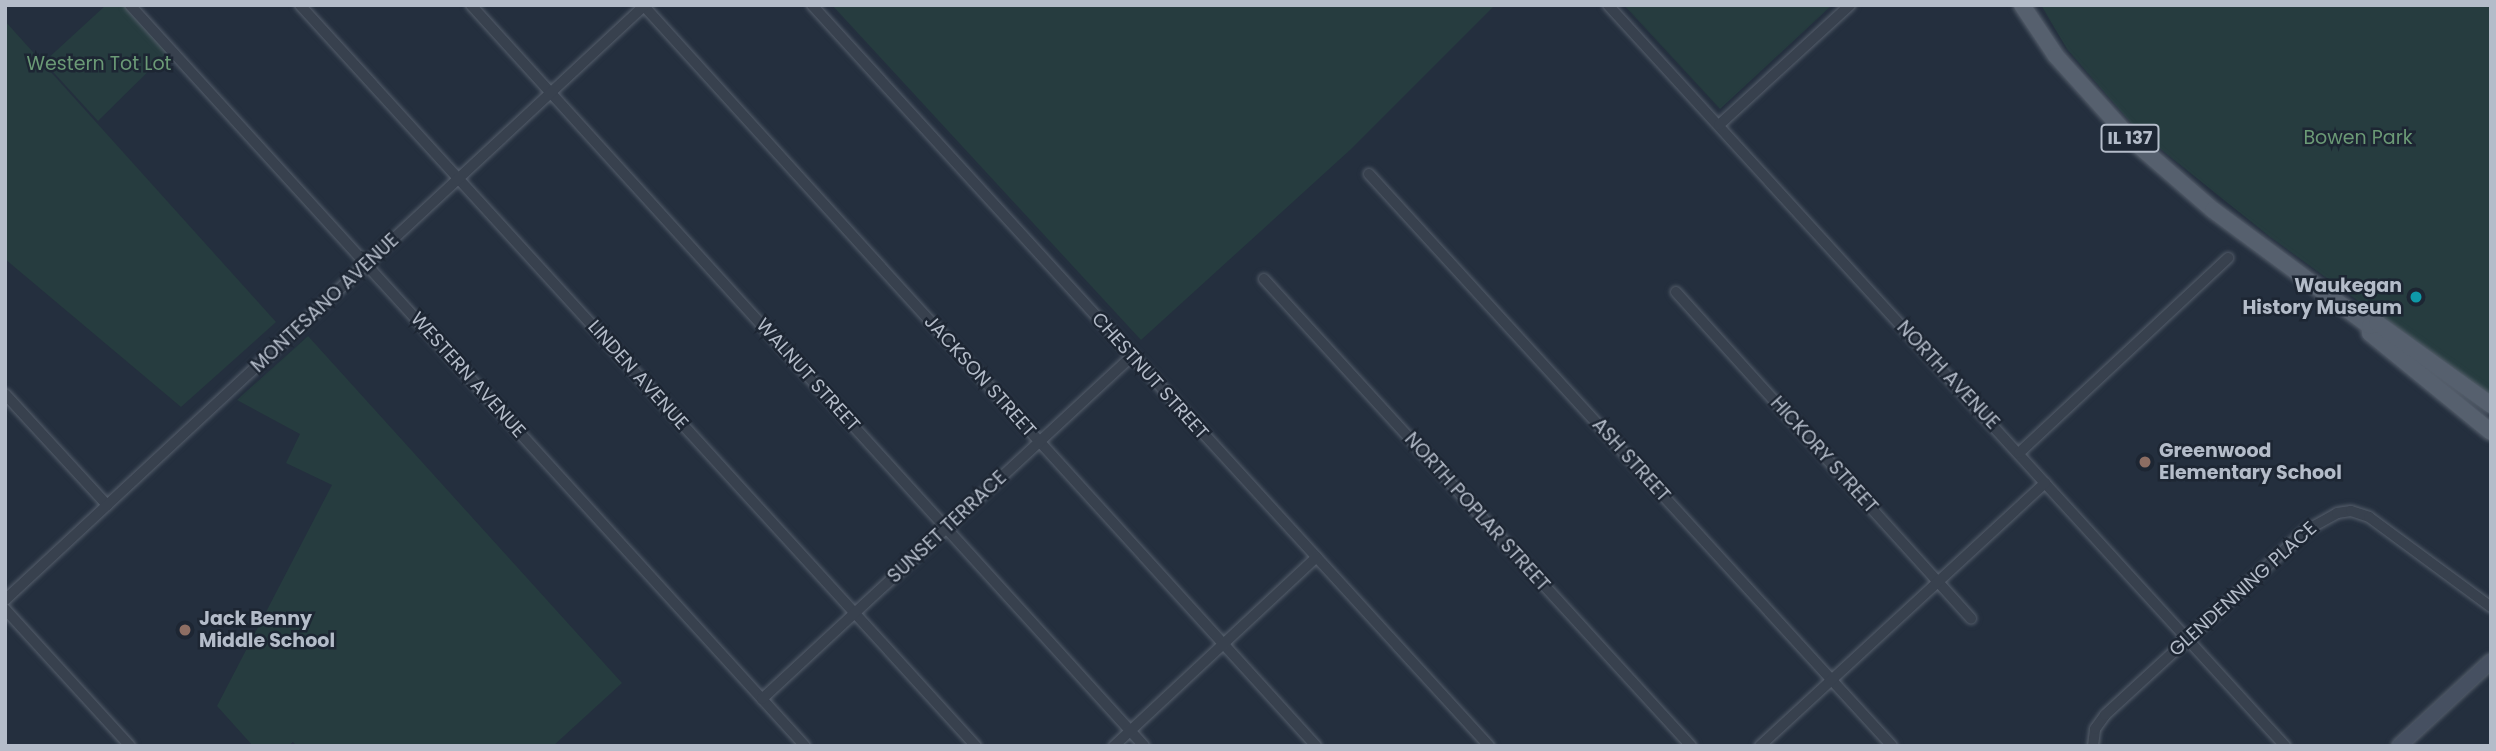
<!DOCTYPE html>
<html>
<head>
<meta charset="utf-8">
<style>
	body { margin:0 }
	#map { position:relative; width:2496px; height:751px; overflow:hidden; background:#242f3e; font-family:Poppins,sans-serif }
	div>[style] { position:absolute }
	.green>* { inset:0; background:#263c3f }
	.roads { filter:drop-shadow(0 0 2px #565f6c) drop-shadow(0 0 2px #565f6c) }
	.street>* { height:10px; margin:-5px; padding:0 5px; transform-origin:5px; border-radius:5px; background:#38414e }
	.secondary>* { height:14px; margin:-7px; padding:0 7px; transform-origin:7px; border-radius:7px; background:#465061 }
	.primary>* { height:16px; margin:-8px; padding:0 8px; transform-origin:8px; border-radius:8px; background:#56606e }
	.dots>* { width:19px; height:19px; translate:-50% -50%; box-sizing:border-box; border:4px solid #1d2633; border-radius:50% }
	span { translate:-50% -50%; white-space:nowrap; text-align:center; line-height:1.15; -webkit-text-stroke:5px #1d2633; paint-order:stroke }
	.shield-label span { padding:2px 5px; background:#1d2633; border:2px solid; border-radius:5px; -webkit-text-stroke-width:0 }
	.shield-label { font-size:18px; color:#b4bcc9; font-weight:700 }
	.park-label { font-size:19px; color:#6b9a76 }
	.poi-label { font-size:19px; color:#b4bcc9; font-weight:700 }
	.right { translate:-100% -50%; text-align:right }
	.left { translate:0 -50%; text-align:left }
	.street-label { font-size:19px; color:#b4bcc9 }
	.frame { position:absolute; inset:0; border:7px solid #b4bcc9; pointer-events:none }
</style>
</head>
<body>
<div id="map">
	<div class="green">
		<div style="clip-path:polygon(106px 5px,123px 5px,168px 52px,98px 121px,44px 62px)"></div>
		<div style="clip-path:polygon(832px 5px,1495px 5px,1350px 150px,1141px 340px)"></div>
		<div style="clip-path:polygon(1624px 5px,1832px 5px,1720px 109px)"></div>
		<div style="clip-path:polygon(2041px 5px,2491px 5px,2491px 398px,2269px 236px,2138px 131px,2067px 49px)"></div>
		<div style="clip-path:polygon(5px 21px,276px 322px,181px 407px,5px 259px)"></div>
		<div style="clip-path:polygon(308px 336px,622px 683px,553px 746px,297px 746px,293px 742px,288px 746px,253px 746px,217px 706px,332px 485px,286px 463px,300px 434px,237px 400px)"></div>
	</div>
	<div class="roads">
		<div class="street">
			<div style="left:130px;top:5px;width:1002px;rotate:47.67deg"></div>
			<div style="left:300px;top:5px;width:1003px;rotate:47.63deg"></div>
			<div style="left:471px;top:5px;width:1001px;rotate:47.75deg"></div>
			<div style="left:643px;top:5px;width:1001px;rotate:47.75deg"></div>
			<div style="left:812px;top:5px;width:1004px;rotate:47.58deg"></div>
			<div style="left:1608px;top:5px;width:1004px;rotate:47.58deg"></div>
			<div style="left:1719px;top:125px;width:178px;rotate:-42.5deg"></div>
			<div style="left:1369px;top:174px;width:775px;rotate:47.56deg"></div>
			<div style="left:1264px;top:279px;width:633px;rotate:47.56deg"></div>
			<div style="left:1676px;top:292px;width:440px;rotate:47.9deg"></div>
			<div style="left:5px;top:394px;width:151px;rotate:47.4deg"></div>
			<div style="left:2019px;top:453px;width:286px;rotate:-43deg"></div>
			<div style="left:5px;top:600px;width:874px;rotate:-42.91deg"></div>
			<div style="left:5px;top:609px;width:185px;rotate:47.6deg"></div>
			<div style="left:762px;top:699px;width:505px;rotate:-42.83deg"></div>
			<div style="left:1114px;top:746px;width:277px;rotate:-43deg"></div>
			<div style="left:1760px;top:746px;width:388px;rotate:-42.7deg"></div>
			<div style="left:2093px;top:746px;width:17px;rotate:-83deg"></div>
			<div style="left:2095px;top:729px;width:17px;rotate:-54deg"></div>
			<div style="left:2105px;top:715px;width:272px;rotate:-42.6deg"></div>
			<div style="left:2305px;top:531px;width:37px;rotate:-29deg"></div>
			<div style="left:2337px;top:513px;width:14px;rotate:-8deg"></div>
			<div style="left:2351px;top:511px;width:19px;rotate:18deg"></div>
			<div style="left:2369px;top:517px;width:152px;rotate:36.4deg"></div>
		</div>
		<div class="secondary">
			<div style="left:2399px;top:746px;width:125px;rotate:-42.7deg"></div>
		</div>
		<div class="primary">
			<div style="left:2022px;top:5px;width:61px;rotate:56.3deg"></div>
			<div style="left:2056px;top:56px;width:112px;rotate:47.9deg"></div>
			<div style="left:2131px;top:139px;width:108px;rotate:40.9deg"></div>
			<div style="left:2213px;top:210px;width:195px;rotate:36.5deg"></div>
			<div style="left:2370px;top:326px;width:7px;rotate:90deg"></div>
			<div style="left:2370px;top:333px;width:156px;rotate:39.3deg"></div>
			<div style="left:2370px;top:326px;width:8px;rotate:-23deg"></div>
			<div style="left:2377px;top:323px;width:140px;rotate:35.7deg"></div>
		</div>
	</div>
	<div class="dots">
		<div style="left:2416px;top:297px;background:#0f9aa8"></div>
		<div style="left:2145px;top:462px;background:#8d6e63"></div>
		<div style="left:185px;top:630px;background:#8d6e63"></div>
	</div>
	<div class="shield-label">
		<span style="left:2130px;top:138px">IL 137</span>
	</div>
	<div class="park-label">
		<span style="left:99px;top:64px">Western Tot Lot</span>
		<span style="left:2358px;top:138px">Bowen Park</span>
	</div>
	<div class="poi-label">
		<span class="right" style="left:2402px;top:297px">Waukegan<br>History Museum</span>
		<span class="left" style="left:2159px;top:462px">Greenwood<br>Elementary School</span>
		<span class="left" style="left:199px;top:630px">Jack Benny<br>Middle School</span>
	</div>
	<div class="street-label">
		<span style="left:325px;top:303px;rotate:-43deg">MONTESANO AVENUE</span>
		<span style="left:468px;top:375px;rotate:48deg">WESTERN AVENUE</span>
		<span style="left:638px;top:375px;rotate:48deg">LINDEN AVENUE</span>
		<span style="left:808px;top:375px;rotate:48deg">WALNUT STREET</span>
		<span style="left:1948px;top:375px;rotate:47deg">NORTH AVENUE</span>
		<span style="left:980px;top:376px;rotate:48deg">JACKSON STREET</span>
		<span style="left:1150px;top:376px;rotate:48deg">CHESTNUT STREET</span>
		<span style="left:1824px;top:455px;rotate:48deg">HICKORY STREET</span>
		<span style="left:1631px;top:460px;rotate:48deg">ASH STREET</span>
		<span style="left:1477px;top:512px;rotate:48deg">NORTH POPLAR STREET</span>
		<span style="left:947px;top:527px;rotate:-43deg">SUNSET TERRACE</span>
		<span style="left:2243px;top:589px;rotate:-42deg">GLENDENNING PLACE</span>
	</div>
	<div class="frame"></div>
</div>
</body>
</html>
